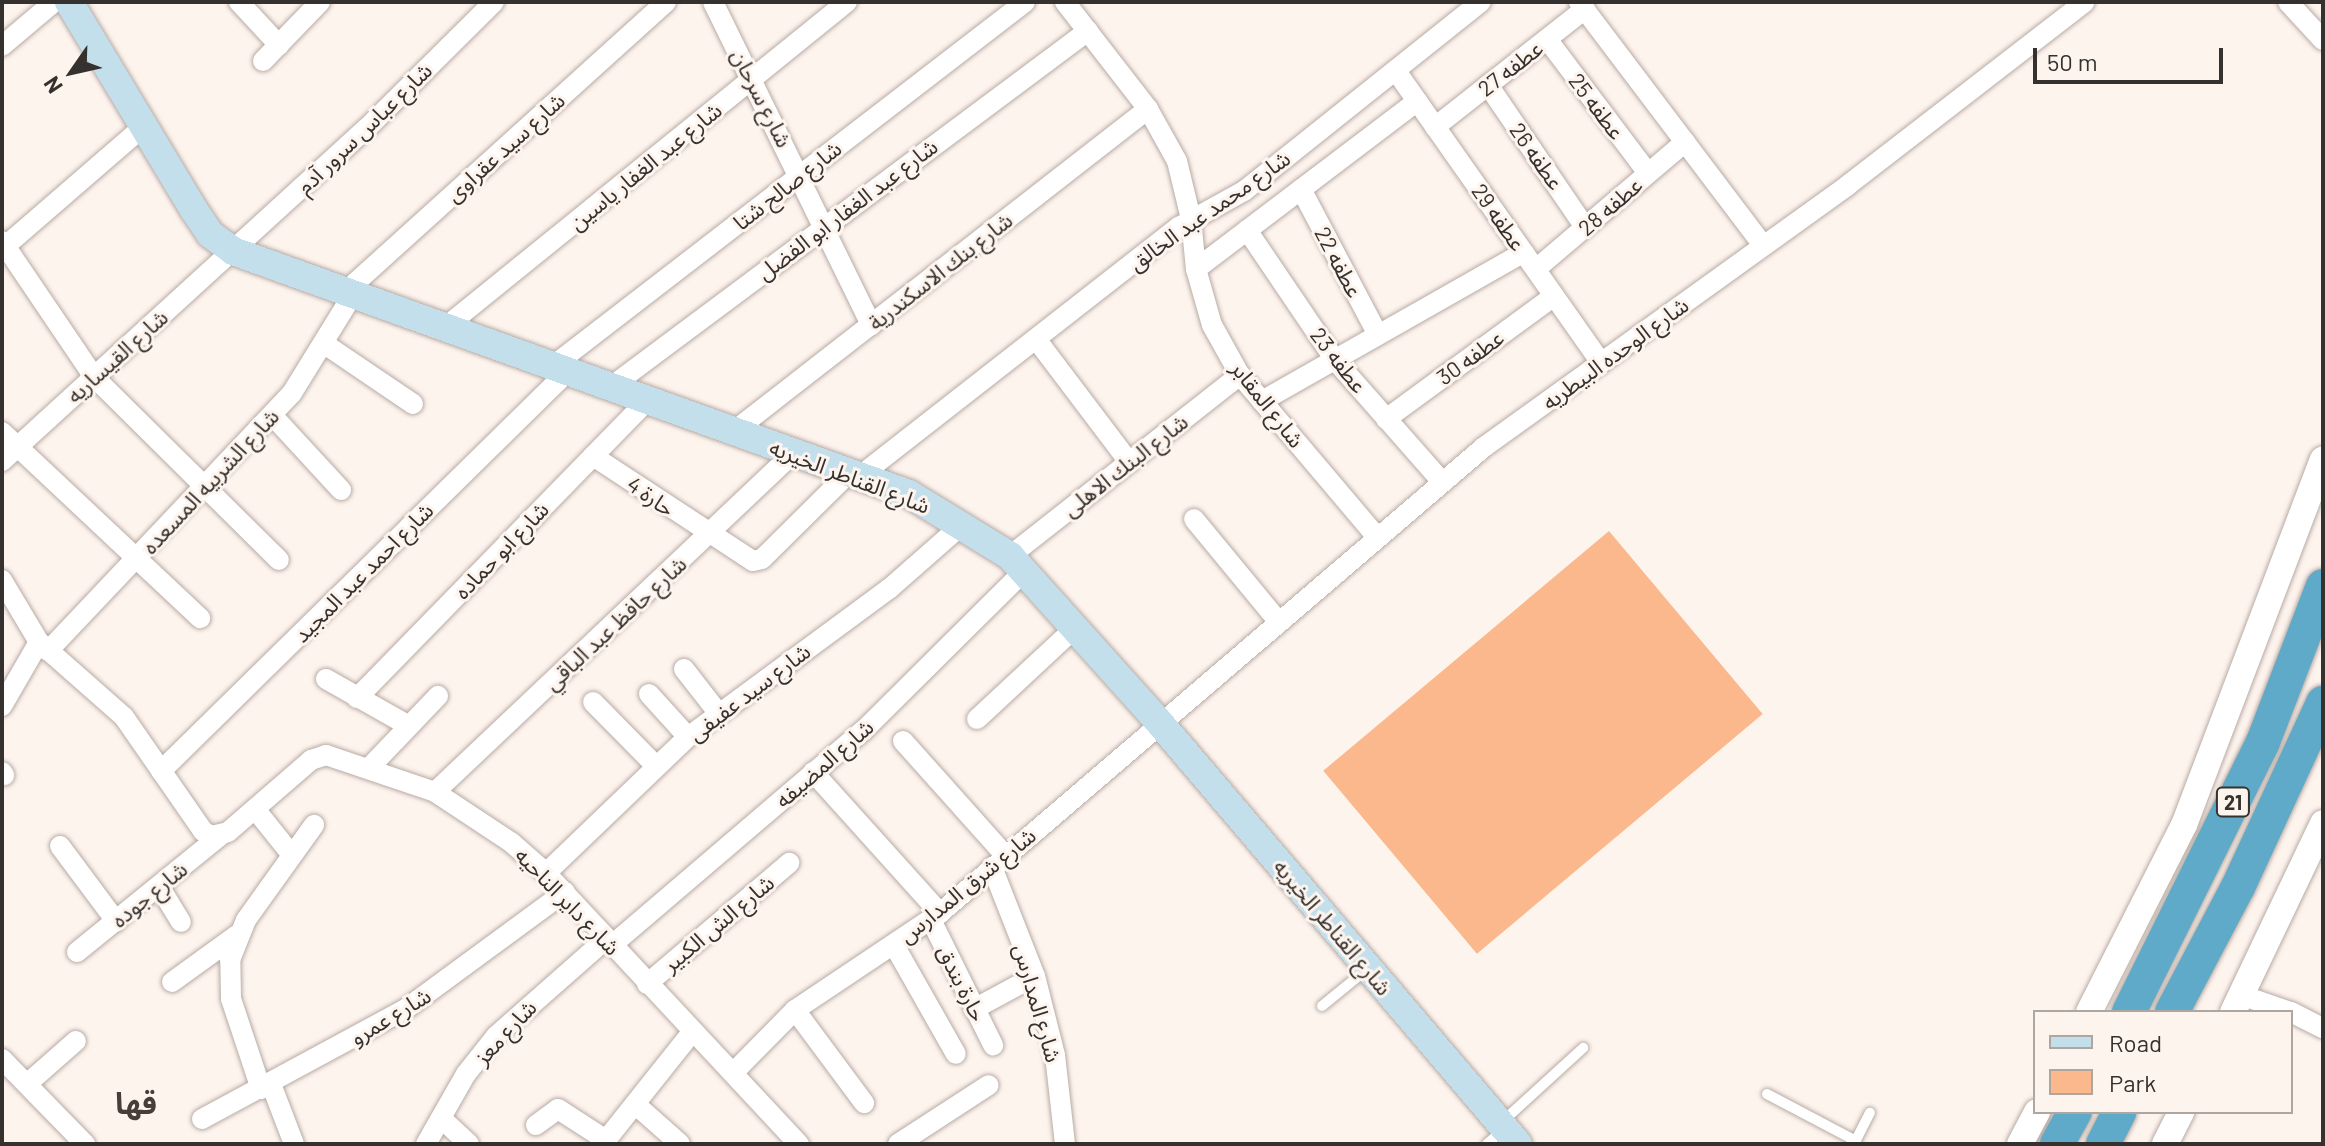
<!DOCTYPE html>
<html>
<head>
<meta charset="utf-8">
<style>
	body { margin:0 }
	#map { position:relative; width:2325px; height:1146px; overflow:hidden; background:#fef4ee; font-family:Barlow,"Noto Sans Arabic",sans-serif }
	div>[style] { position:absolute }
	.green>* { inset:0; background:#fab88c; transform-origin:0 0 }
	.roads { filter:drop-shadow(0 0 2px #b7aba4) drop-shadow(0 0 2px #b7aba4) }
	.service>* { height:10px; margin:-5px; padding:0 5px; transform-origin:5px; border-radius:5px; background:#fff }
	.minor>* { height:20px; margin:-10px; padding:0 10px; transform-origin:10px; border-radius:10px; background:#fff }
	.tertiary>* { height:26px; margin:-13px; padding:0 13px; transform-origin:13px; border-radius:13px; background:#fff }
	.secondary>* { height:28px; margin:-14px; padding:0 14px; transform-origin:14px; border-radius:14px; background:#c3dfeb }
	.trunk>* { height:34px; margin:-17px; padding:0 17px; transform-origin:17px; border-radius:17px; background:#5faac8 }
	span { translate:-50% -50%; white-space:nowrap; text-align:center; line-height:1.15; -webkit-text-stroke:6px #fef4ee; paint-order:stroke }
	.shield-label span { padding:2px 6px; background:#fef4ee; border:2px solid; border-radius:6px; -webkit-text-stroke-width:0 }
	.shield-label { font-size:20px; color:#35312e; font-weight:700 }
	.street-label { font-size:22px; color:#35312e }
	.district-label { font-size:30px; color:#483e39; font-weight:700 }
	.frame { position:absolute; inset:0; border:4px solid #35312e; pointer-events:none }
	.legend { position:absolute; left:2033px; top:1010px; width:260px; height:104px; box-sizing:border-box; background:#fef4ee; border:2px solid #aea6a1; margin:0; padding:10px 14px; list-style:none; font-size:24px; color:#35312e }
	.legend li { display:flex; align-items:center; gap:16px; height:40px }
	.legend b { width:40px; border:2px solid #aea6a1 }
	.north { position:absolute; left:32px; top:32px; width:80px; height:80px; -webkit-text-stroke:6px #fef4ee; paint-order:stroke; rotate:236deg; font-size:22px; font-weight:700; line-height:32px; text-align:center; color:#35312e }
	.north::after { content:''; display:block; margin:auto; width:28px; height:36px; background:#35312e; clip-path:polygon(50% 0,100% 100%,50% 72%,0 100%) }
	.scale { position:absolute; left:2033px; top:48px; width:190px; height:36px; box-sizing:border-box; border:4px solid #35312e; border-top:0; padding-left:10px; font-size:24px; line-height:28px; white-space:nowrap; color:#35312e; -webkit-text-stroke:6px #fef4ee; paint-order:stroke }
</style>
</head>
<body>
<div id="map">
	<div class="green">
		<div style="left:1609px;top:531px;width:239px;height:373px;rotate:50deg"></div>
	</div>
	<div class="roads">
		<div class="service">
			<div style="left:1322px;top:1006px;width:58px;rotate:-39.4deg"></div>
			<div style="left:1767px;top:1094px;width:101px;rotate:27.8deg"></div>
			<div style="left:1502px;top:1122px;width:110px;rotate:-42.4deg"></div>
			<div style="left:1487px;top:1144px;width:21px;rotate:-41deg"></div>
			<div style="left:1854px;top:1144px;width:35px;rotate:-63deg"></div>
		</div>
		<div class="minor">
			<div style="left:239px;top:2px;width:59px;rotate:47.1deg"></div>
			<div style="left:713px;top:2px;width:360px;rotate:63.9deg"></div>
			<div style="left:1065px;top:2px;width:135px;rotate:52.2deg"></div>
			<div style="left:1148px;top:109px;width:60px;rotate:60.9deg"></div>
			<div style="left:1177px;top:161px;width:60px;rotate:76.4deg"></div>
			<div style="left:1191px;top:219px;width:50px;rotate:84.3deg"></div>
			<div style="left:1196px;top:269px;width:58px;rotate:74.1deg"></div>
			<div style="left:1212px;top:325px;width:57px;rotate:60.8deg"></div>
			<div style="left:1240px;top:375px;width:212px;rotate:49.8deg"></div>
			<div style="left:1579px;top:2px;width:305px;rotate:52.9deg"></div>
			<div style="left:2288px;top:2px;width:52px;rotate:47.4deg"></div>
			<div style="left:1547px;top:39px;width:168px;rotate:53deg"></div>
			<div style="left:2px;top:46px;width:68px;rotate:-40.2deg"></div>
			<div style="left:263px;top:61px;width:82px;rotate:-46deg"></div>
			<div style="left:1396px;top:71px;width:357px;rotate:54.9deg"></div>
			<div style="left:1488px;top:85px;width:172px;rotate:55.7deg"></div>
			<div style="left:1435px;top:127px;width:191px;rotate:-38.2deg"></div>
			<div style="left:1301px;top:189px;width:165px;rotate:62.2deg"></div>
			<div style="left:1247px;top:230px;width:157px;rotate:55.9deg"></div>
			<div style="left:1335px;top:360px;width:162px;rotate:48.7deg"></div>
			<div style="left:2px;top:241px;width:164px;rotate:55.9deg"></div>
			<div style="left:94px;top:377px;width:260px;rotate:44.7deg"></div>
			<div style="left:2px;top:249px;width:186px;rotate:-40.9deg"></div>
			<div style="left:1196px;top:269px;width:278px;rotate:-37.2deg"></div>
			<div style="left:1536px;top:269px;width:196px;rotate:-40.4deg"></div>
			<div style="left:344px;top:293px;width:434px;rotate:-42.1deg"></div>
			<div style="left:443px;top:329px;width:520px;rotate:-38.99deg"></div>
			<div style="left:1036px;top:339px;width:154px;rotate:52.9deg"></div>
			<div style="left:326px;top:345px;width:105px;rotate:34.1deg"></div>
			<div style="left:549px;top:369px;width:601px;rotate:-37.63deg"></div>
			<div style="left:608px;top:389px;width:599px;rotate:-36.72deg"></div>
			<div style="left:1262px;top:401px;width:301px;rotate:-29.6deg"></div>
			<div style="left:272px;top:415px;width:102px;rotate:47.4deg"></div>
			<div style="left:1386px;top:419px;width:208px;rotate:-36.2deg"></div>
			<div style="left:2px;top:432px;width:272px;rotate:43.2deg"></div>
			<div style="left:733px;top:432px;width:526px;rotate:-37.89deg"></div>
			<div style="left:593px;top:456px;width:191px;rotate:33.3deg"></div>
			<div style="left:753px;top:561px;width:9px;rotate:-13deg"></div>
			<div style="left:762px;top:559px;width:122px;rotate:-44.7deg"></div>
			<div style="left:2px;top:461px;width:494px;rotate:-42.4deg"></div>
			<div style="left:367px;top:128px;width:179px;rotate:-44.8deg"></div>
			<div style="left:860px;top:476px;width:405px;rotate:-38deg"></div>
			<div style="left:1179px;top:227px;width:74px;rotate:-29deg"></div>
			<div style="left:1244px;top:191px;width:303px;rotate:-38.6deg"></div>
			<div style="left:1194px;top:519px;width:132px;rotate:50.5deg"></div>
			<div style="left:1010px;top:556px;width:293px;rotate:-38.2deg"></div>
			<div style="left:2px;top:580px;width:72px;rotate:59.2deg"></div>
			<div style="left:39px;top:642px;width:113px;rotate:41.4deg"></div>
			<div style="left:124px;top:717px;width:139px;rotate:55.3deg"></div>
			<div style="left:203px;top:831px;width:9px;rotate:32deg"></div>
			<div style="left:211px;top:836px;width:17px;rotate:-13deg"></div>
			<div style="left:228px;top:832px;width:110px;rotate:-40.9deg"></div>
			<div style="left:311px;top:760px;width:16px;rotate:-18deg"></div>
			<div style="left:326px;top:755px;width:115px;rotate:18.7deg"></div>
			<div style="left:435px;top:792px;width:92px;rotate:33.5deg"></div>
			<div style="left:512px;top:843px;width:45px;rotate:41.4deg"></div>
			<div style="left:546px;top:873px;width:371px;rotate:47deg"></div>
			<div style="left:48px;top:651px;width:355px;rotate:-46.6deg"></div>
			<div style="left:292px;top:393px;width:114px;rotate:-58.3deg"></div>
			<div style="left:684px;top:669px;width:57px;rotate:52.1deg"></div>
			<div style="left:326px;top:679px;width:95px;rotate:29.5deg"></div>
			<div style="left:649px;top:694px;width:58px;rotate:47.8deg"></div>
			<div style="left:357px;top:698px;width:414px;rotate:-45.7deg"></div>
			<div style="left:593px;top:702px;width:90px;rotate:45.5deg"></div>
			<div style="left:2px;top:706px;width:74px;rotate:-60deg"></div>
			<div style="left:977px;top:719px;width:135px;rotate:-42.9deg"></div>
			<div style="left:903px;top:741px;width:153px;rotate:48.2deg"></div>
			<div style="left:371px;top:766px;width:97px;rotate:-46.3deg"></div>
			<div style="left:161px;top:771px;width:566px;rotate:-44.5deg"></div>
			<div style="left:2px;top:772px;width:4px;rotate:56deg"></div>
			<div style="left:813px;top:772px;width:190px;rotate:48deg"></div>
			<div style="left:435px;top:792px;width:494px;rotate:-43.4deg"></div>
			<div style="left:255px;top:809px;width:58px;rotate:51.3deg"></div>
			<div style="left:60px;top:846px;width:94px;rotate:53.3deg"></div>
			<div style="left:992px;top:867px;width:117px;rotate:68.5deg"></div>
			<div style="left:1035px;top:976px;width:81px;rotate:75.8deg"></div>
			<div style="left:1055px;top:1055px;width:90px;rotate:83.6deg"></div>
			<div style="left:546px;top:873px;width:197px;rotate:-43.8deg"></div>
			<div style="left:688px;top:737px;width:250px;rotate:-36.4deg"></div>
			<div style="left:889px;top:589px;width:98px;rotate:-41.3deg"></div>
			<div style="left:159px;top:886px;width:42px;rotate:58.6deg"></div>
			<div style="left:931px;top:920px;width:140px;rotate:63.6deg"></div>
			<div style="left:612px;top:945px;width:330px;rotate:-40.5deg"></div>
			<div style="left:863px;top:731px;width:228px;rotate:-44.8deg"></div>
			<div style="left:894px;top:945px;width:125px;rotate:60.4deg"></div>
			<div style="left:77px;top:952px;width:186px;rotate:-39.1deg"></div>
			<div style="left:172px;top:982px;width:80px;rotate:-35.9deg"></div>
			<div style="left:647px;top:984px;width:187px;rotate:-40.4deg"></div>
			<div style="left:2241px;top:995px;width:52px;rotate:19.1deg"></div>
			<div style="left:974px;top:1009px;width:69px;rotate:-28.4deg"></div>
			<div style="left:795px;top:1010px;width:116px;rotate:53.4deg"></div>
			<div style="left:2291px;top:1012px;width:36px;rotate:27deg"></div>
			<div style="left:2px;top:1059px;width:119px;rotate:45.7deg"></div>
			<div style="left:734px;top:1072px;width:87px;rotate:-45.5deg"></div>
			<div style="left:795px;top:1010px;width:174px;rotate:-33.8deg"></div>
			<div style="left:940px;top:913px;width:716px;rotate:-40.58deg"></div>
			<div style="left:1484px;top:447px;width:448px;rotate:-35.7deg"></div>
			<div style="left:1848px;top:185px;width:299px;rotate:-37.7deg"></div>
			<div style="left:27px;top:1084px;width:65px;rotate:-41.3deg"></div>
			<div style="left:271px;top:1084px;width:64px;rotate:69deg"></div>
			<div style="left:261px;top:1089px;width:95px;rotate:-108.4deg"></div>
			<div style="left:231px;top:999px;width:39px;rotate:-91deg"></div>
			<div style="left:230px;top:960px;width:43px;rotate:-68.2deg"></div>
			<div style="left:246px;top:920px;width:117px;rotate:-54.4deg"></div>
			<div style="left:635px;top:1104px;width:60px;rotate:41.6deg"></div>
			<div style="left:441px;top:1118px;width:38px;rotate:43deg"></div>
			<div style="left:202px;top:1119px;width:233px;rotate:-28.4deg"></div>
			<div style="left:407px;top:1008px;width:196px;rotate:-36.3deg"></div>
			<div style="left:536px;top:1125px;width:27px;rotate:-36deg"></div>
			<div style="left:558px;top:1109px;width:57px;rotate:32.9deg"></div>
			<div style="left:426px;top:1144px;width:81px;rotate:-60.3deg"></div>
			<div style="left:466px;top:1074px;width:48px;rotate:-51.7deg"></div>
			<div style="left:496px;top:1036px;width:147px;rotate:-41.4deg"></div>
			<div style="left:603px;top:1144px;width:144px;rotate:-51.5deg"></div>
			<div style="left:898px;top:1144px;width:108px;rotate:-33deg"></div>
		</div>
		<div class="tertiary">
			<div style="left:2089px;top:1012px;width:210px;rotate:-63.1deg"></div>
			<div style="left:2184px;top:825px;width:391px;rotate:-69.2deg"></div>
			<div style="left:2233px;top:1012px;width:209px;rotate:-64.5deg"></div>
			<div style="left:2020px;top:1144px;width:36px;rotate:-62deg"></div>
			<div style="left:2165px;top:1144px;width:36px;rotate:-63deg"></div>
		</div>
		<div class="secondary">
			<div style="left:69px;top:2px;width:243px;rotate:59deg"></div>
			<div style="left:194px;top:210px;width:29px;rotate:56deg"></div>
			<div style="left:210px;top:234px;width:29px;rotate:36deg"></div>
			<div style="left:233px;top:251px;width:718px;rotate:19.77deg"></div>
			<div style="left:909px;top:494px;width:119px;rotate:31.5deg"></div>
			<div style="left:1010px;top:556px;width:223px;rotate:48.1deg"></div>
			<div style="left:1159px;top:722px;width:554px;rotate:49.61deg"></div>
		</div>
		<div class="trunk">
			<div style="left:2129px;top:1012px;width:301px;rotate:-63.6deg"></div>
			<div style="left:2263px;top:742px;width:167px;rotate:-69deg"></div>
			<div style="left:2172px;top:1012px;width:141px;rotate:-62.2deg"></div>
			<div style="left:2238px;top:887px;width:203px;rotate:-65.2deg"></div>
			<div style="left:2057px;top:1144px;width:37px;rotate:-61deg"></div>
			<div style="left:2103px;top:1144px;width:36px;rotate:-63deg"></div>
		</div>
	</div>
	<div class="shield-label">
		<span style="left:2233px;top:802px">21</span>
	</div>
	<div class="street-label">
		<span style="left:1510px;top:68px;rotate:-38deg">عطفه 27</span>
		<span style="left:762px;top:98px;rotate:63deg">شارع سرحان</span>
		<span style="left:1597px;top:106px;rotate:53deg">عطفه 25</span>
		<span style="left:364px;top:128px;rotate:-44deg">شارع عباس سرور آدم</span>
		<span style="left:505px;top:147px;rotate:-42deg">شارع سيد عقراوى</span>
		<span style="left:1537px;top:156px;rotate:55deg">عطفه 26</span>
		<span style="left:645px;top:166px;rotate:-39deg">شارع عبد الغفار ياسين</span>
		<span style="left:787px;top:185px;rotate:-38deg">شارع صالح شتا</span>
		<span style="left:1610px;top:206px;rotate:-41deg">عطفه 28</span>
		<span style="left:847px;top:209px;rotate:-37deg">شارع عبد الغفار ابو الفضل</span>
		<span style="left:1209px;top:210px;rotate:-35deg">شارع محمد عبد الخالق</span>
		<span style="left:1499px;top:217px;rotate:55deg">عطفه 29</span>
		<span style="left:1339px;top:262px;rotate:62deg">عطفه 22</span>
		<span style="left:940px;top:271px;rotate:-38deg">شارع بنك الاسكندرية</span>
		<span style="left:1615px;top:353px;rotate:-36deg">شارع الوحده البيطريه</span>
		<span style="left:117px;top:356px;rotate:-42deg">شارع القيساريه</span>
		<span style="left:1470px;top:357px;rotate:-36deg">عطفه 30</span>
		<span style="left:1339px;top:360px;rotate:52deg">عطفه 23</span>
		<span style="left:1268px;top:404px;rotate:52deg">شارع المقابر</span>
		<span style="left:1125px;top:465px;rotate:-38deg">شارع البنك الاهلى</span>
		<span style="left:850px;top:476px;rotate:21deg">شارع القناطر الخيريه</span>
		<span style="left:210px;top:481px;rotate:-47deg">شارع الشربيه المسعده</span>
		<span style="left:651px;top:496px;rotate:35deg">حارة 4</span>
		<span style="left:501px;top:550px;rotate:-46deg">شارع ابو حماده</span>
		<span style="left:363px;top:572px;rotate:-45deg">شارع احمد عبد المجيد</span>
		<span style="left:615px;top:623px;rotate:-43deg">شارع حافظ عبد الباقي</span>
		<span style="left:749px;top:692px;rotate:-37deg">شارع سيد عفيفى</span>
		<span style="left:824px;top:763px;rotate:-41deg">شارع المضيفه</span>
		<span style="left:967px;top:885px;rotate:-39deg">شارع شرق المدارس</span>
		<span style="left:149px;top:894px;rotate:-39deg">شارع جوده</span>
		<span style="left:568px;top:901px;rotate:46deg">شارع داير الناحيه</span>
		<span style="left:718px;top:923px;rotate:-40deg">شارع الش الكبير</span>
		<span style="left:1333px;top:927px;rotate:50deg">شارع القناطر الخيريه</span>
		<span style="left:962px;top:983px;rotate:63deg">حارة بندق</span>
		<span style="left:1038px;top:1003px;rotate:74deg">شارع المدارس</span>
		<span style="left:390px;top:1016px;rotate:-31deg">شارع عمرو</span>
		<span style="left:505px;top:1032px;rotate:-47deg">شارع معز</span>
	</div>
	<div class="district-label">
		<span style="left:136px;top:1102px">قها</span>
	</div>
	<div class="frame"></div>
	<ul class="legend">
	<li><b style="height:10px;background:#c3dfeb"></b>Road</li>
	<li><b style="height:22px;background:#fab88c"></b>Park</li>
	</ul>
	<div class="north">N</div>
	<div class="scale">50 m</div>
</div>
</body>
</html>
